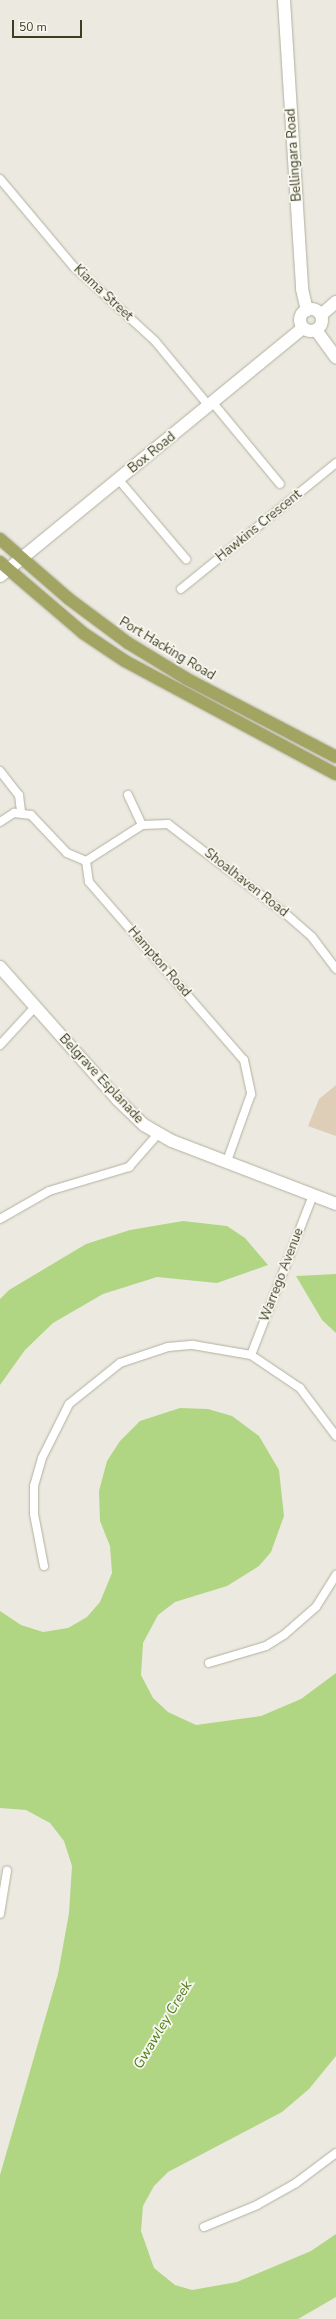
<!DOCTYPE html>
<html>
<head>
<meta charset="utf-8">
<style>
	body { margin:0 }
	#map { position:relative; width:336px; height:2319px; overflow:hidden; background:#eceae0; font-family:"Nunito Sans",sans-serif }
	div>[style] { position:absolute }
	.green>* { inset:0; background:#dfceb7 }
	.water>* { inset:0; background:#b0d683 }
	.roads { filter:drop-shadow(0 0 1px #b0b09e) drop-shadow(0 0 1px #b0b09e) }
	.street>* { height:8px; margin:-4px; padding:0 4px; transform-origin:4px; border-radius:4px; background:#fff }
	.secondary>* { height:12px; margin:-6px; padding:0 6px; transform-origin:6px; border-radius:6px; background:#fff }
	.secondary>.ring { margin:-6px; padding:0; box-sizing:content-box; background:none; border:12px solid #fff; border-radius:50% }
	.primary>* { height:12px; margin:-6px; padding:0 6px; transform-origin:6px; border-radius:6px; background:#a2a561 }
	span { translate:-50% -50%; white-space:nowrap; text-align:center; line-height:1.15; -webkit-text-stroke:3.5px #f8f7f1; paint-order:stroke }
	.street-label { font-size:13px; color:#3d3e1f }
	.water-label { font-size:14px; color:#4d7e15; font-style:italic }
	.scale { position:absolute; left:12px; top:20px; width:70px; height:18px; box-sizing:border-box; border:2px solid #3d3e1f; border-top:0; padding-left:5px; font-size:12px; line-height:14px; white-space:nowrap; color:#3d3e1f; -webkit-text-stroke:3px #f8f7f1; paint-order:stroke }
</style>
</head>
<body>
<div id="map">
	<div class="green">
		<div style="clip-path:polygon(336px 1085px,336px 1136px,308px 1126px,319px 1099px)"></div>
	</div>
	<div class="water">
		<div style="clip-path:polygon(183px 1221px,227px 1226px,245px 1238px,268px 1265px,217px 1283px,157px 1277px,103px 1294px,53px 1323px,25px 1350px,0 1385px,0 1299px,9px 1290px,86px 1244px,130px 1230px)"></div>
		<div style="clip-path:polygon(336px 1274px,336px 1333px,322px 1320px,296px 1276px)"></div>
		<div style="clip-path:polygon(180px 1408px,208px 1409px,232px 1416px,259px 1436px,279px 1470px,284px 1516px,271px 1552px,259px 1566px,227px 1586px,175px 1602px,158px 1615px,143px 1643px,141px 1675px,153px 1698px,168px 1712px,196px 1725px,261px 1716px,301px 1699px,336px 1673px,336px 2056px,309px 2089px,282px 2112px,168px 2172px,154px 2186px,143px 2206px,141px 2231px,154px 2268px,175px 2285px,192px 2290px,237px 2282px,311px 2251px,336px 2234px,336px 2297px,298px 2319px,0 2319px,0 2175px,58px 1974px,69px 1913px,72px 1866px,64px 1841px,50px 1823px,26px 1810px,0 1808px,0 1611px,21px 1625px,43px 1632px,68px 1628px,87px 1617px,100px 1602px,112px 1573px,110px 1546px,100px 1521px,99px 1491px,107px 1461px,120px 1441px,140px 1421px)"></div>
	</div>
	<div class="roads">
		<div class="street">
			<div style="left:0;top:179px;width:114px;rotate:50deg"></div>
			<div style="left:73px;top:266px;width:111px;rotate:42.4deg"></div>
			<div style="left:155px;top:341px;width:85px;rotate:50.3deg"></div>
			<div style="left:213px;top:403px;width:105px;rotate:50.4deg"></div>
			<div style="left:119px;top:480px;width:104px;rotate:49.7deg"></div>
			<div style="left:181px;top:589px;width:200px;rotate:-39.1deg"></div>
			<div style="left:0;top:771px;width:31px;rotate:52deg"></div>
			<div style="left:19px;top:795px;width:17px;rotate:83deg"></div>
			<div style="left:128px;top:795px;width:33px;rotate:65deg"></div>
			<div style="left:0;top:822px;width:17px;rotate:-33deg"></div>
			<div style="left:14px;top:813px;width:17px;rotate:7deg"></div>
			<div style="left:31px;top:815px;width:52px;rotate:46.5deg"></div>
			<div style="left:67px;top:853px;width:21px;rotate:23deg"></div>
			<div style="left:86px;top:861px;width:21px;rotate:82deg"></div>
			<div style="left:89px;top:882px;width:236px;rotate:49deg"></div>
			<div style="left:244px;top:1060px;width:35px;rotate:78deg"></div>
			<div style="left:251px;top:1094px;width:71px;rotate:109.7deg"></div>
			<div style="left:86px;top:861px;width:67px;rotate:-32.7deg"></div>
			<div style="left:142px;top:825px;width:26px;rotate:-2deg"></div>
			<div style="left:168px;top:824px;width:150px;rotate:37.4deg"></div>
			<div style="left:287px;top:915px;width:33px;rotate:41deg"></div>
			<div style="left:312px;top:937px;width:40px;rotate:53deg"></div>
			<div style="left:0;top:1045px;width:52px;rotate:-47.4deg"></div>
			<div style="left:0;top:1219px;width:56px;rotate:-29.7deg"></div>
			<div style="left:49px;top:1191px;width:84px;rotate:-16.7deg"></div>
			<div style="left:129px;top:1167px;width:44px;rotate:-48.7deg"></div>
			<div style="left:251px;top:1355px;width:172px;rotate:-68.8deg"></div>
			<div style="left:44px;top:1566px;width:53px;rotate:-100.9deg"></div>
			<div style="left:34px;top:1514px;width:28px;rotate:-90deg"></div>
			<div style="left:34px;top:1486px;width:29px;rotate:-74deg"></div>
			<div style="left:42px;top:1458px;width:60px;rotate:-63.4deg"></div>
			<div style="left:69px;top:1404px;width:65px;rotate:-38.8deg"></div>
			<div style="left:120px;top:1363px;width:51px;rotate:-18.4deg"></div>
			<div style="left:168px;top:1347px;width:25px;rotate:-5deg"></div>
			<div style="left:193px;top:1345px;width:59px;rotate:9.8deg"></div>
			<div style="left:251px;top:1355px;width:59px;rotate:34deg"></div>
			<div style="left:300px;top:1388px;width:60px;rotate:53.1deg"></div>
			<div style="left:209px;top:1663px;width:59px;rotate:-16.6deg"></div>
			<div style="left:266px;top:1646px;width:22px;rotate:-32deg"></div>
			<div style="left:285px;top:1634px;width:41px;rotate:-41.1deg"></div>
			<div style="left:316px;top:1607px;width:38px;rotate:-58deg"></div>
			<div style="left:0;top:1914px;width:44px;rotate:-80.8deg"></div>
			<div style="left:204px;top:2227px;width:57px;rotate:-22.5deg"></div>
			<div style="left:257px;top:2205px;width:45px;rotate:-29.4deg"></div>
			<div style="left:296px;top:2183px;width:50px;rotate:-36.9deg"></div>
		</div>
		<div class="secondary">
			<div style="left:284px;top:0;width:290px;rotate:86.4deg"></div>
			<div style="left:302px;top:289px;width:22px;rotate:77deg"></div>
			<div class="ring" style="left:300px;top:309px;width:10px;height:10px"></div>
			<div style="left:321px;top:315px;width:20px;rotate:-41deg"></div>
			<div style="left:316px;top:330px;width:34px;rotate:54deg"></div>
			<div style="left:0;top:576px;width:392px;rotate:-39.3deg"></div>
			<div style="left:0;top:967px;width:176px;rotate:48.4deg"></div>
			<div style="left:117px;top:1099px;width:37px;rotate:44deg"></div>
			<div style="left:144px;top:1125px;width:32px;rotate:30deg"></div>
			<div style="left:172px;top:1141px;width:176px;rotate:21deg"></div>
		</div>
		<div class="primary">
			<div style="left:0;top:539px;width:91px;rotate:41deg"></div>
			<div style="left:69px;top:599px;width:74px;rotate:36.7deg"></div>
			<div style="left:128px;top:643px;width:69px;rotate:31.4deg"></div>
			<div style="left:187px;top:679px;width:168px;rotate:27.6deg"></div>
			<div style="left:0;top:562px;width:109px;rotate:40.5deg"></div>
			<div style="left:83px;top:633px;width:50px;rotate:33.7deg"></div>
			<div style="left:125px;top:661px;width:239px;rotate:28.2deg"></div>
		</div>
	</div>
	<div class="street-label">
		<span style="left:294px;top:155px;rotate:-94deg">Bellingara Road</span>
		<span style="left:103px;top:293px;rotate:43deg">Kiama Street</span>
		<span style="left:152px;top:453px;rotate:-39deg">Box Road</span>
		<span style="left:259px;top:526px;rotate:-39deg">Hawkins Crescent</span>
		<span style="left:167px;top:649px;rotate:31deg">Port Hacking Road</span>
		<span style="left:246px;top:883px;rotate:38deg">Shoalhaven Road</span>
		<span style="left:159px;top:962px;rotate:49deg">Hampton Road</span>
		<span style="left:101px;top:1079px;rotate:47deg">Belgrave Esplanade</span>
		<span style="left:282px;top:1275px;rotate:-69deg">Warrego Avenue</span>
	</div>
	<div class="water-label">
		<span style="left:163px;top:2025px;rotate:-59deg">Gwawley Creek</span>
	</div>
	<div class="scale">50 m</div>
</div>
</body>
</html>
